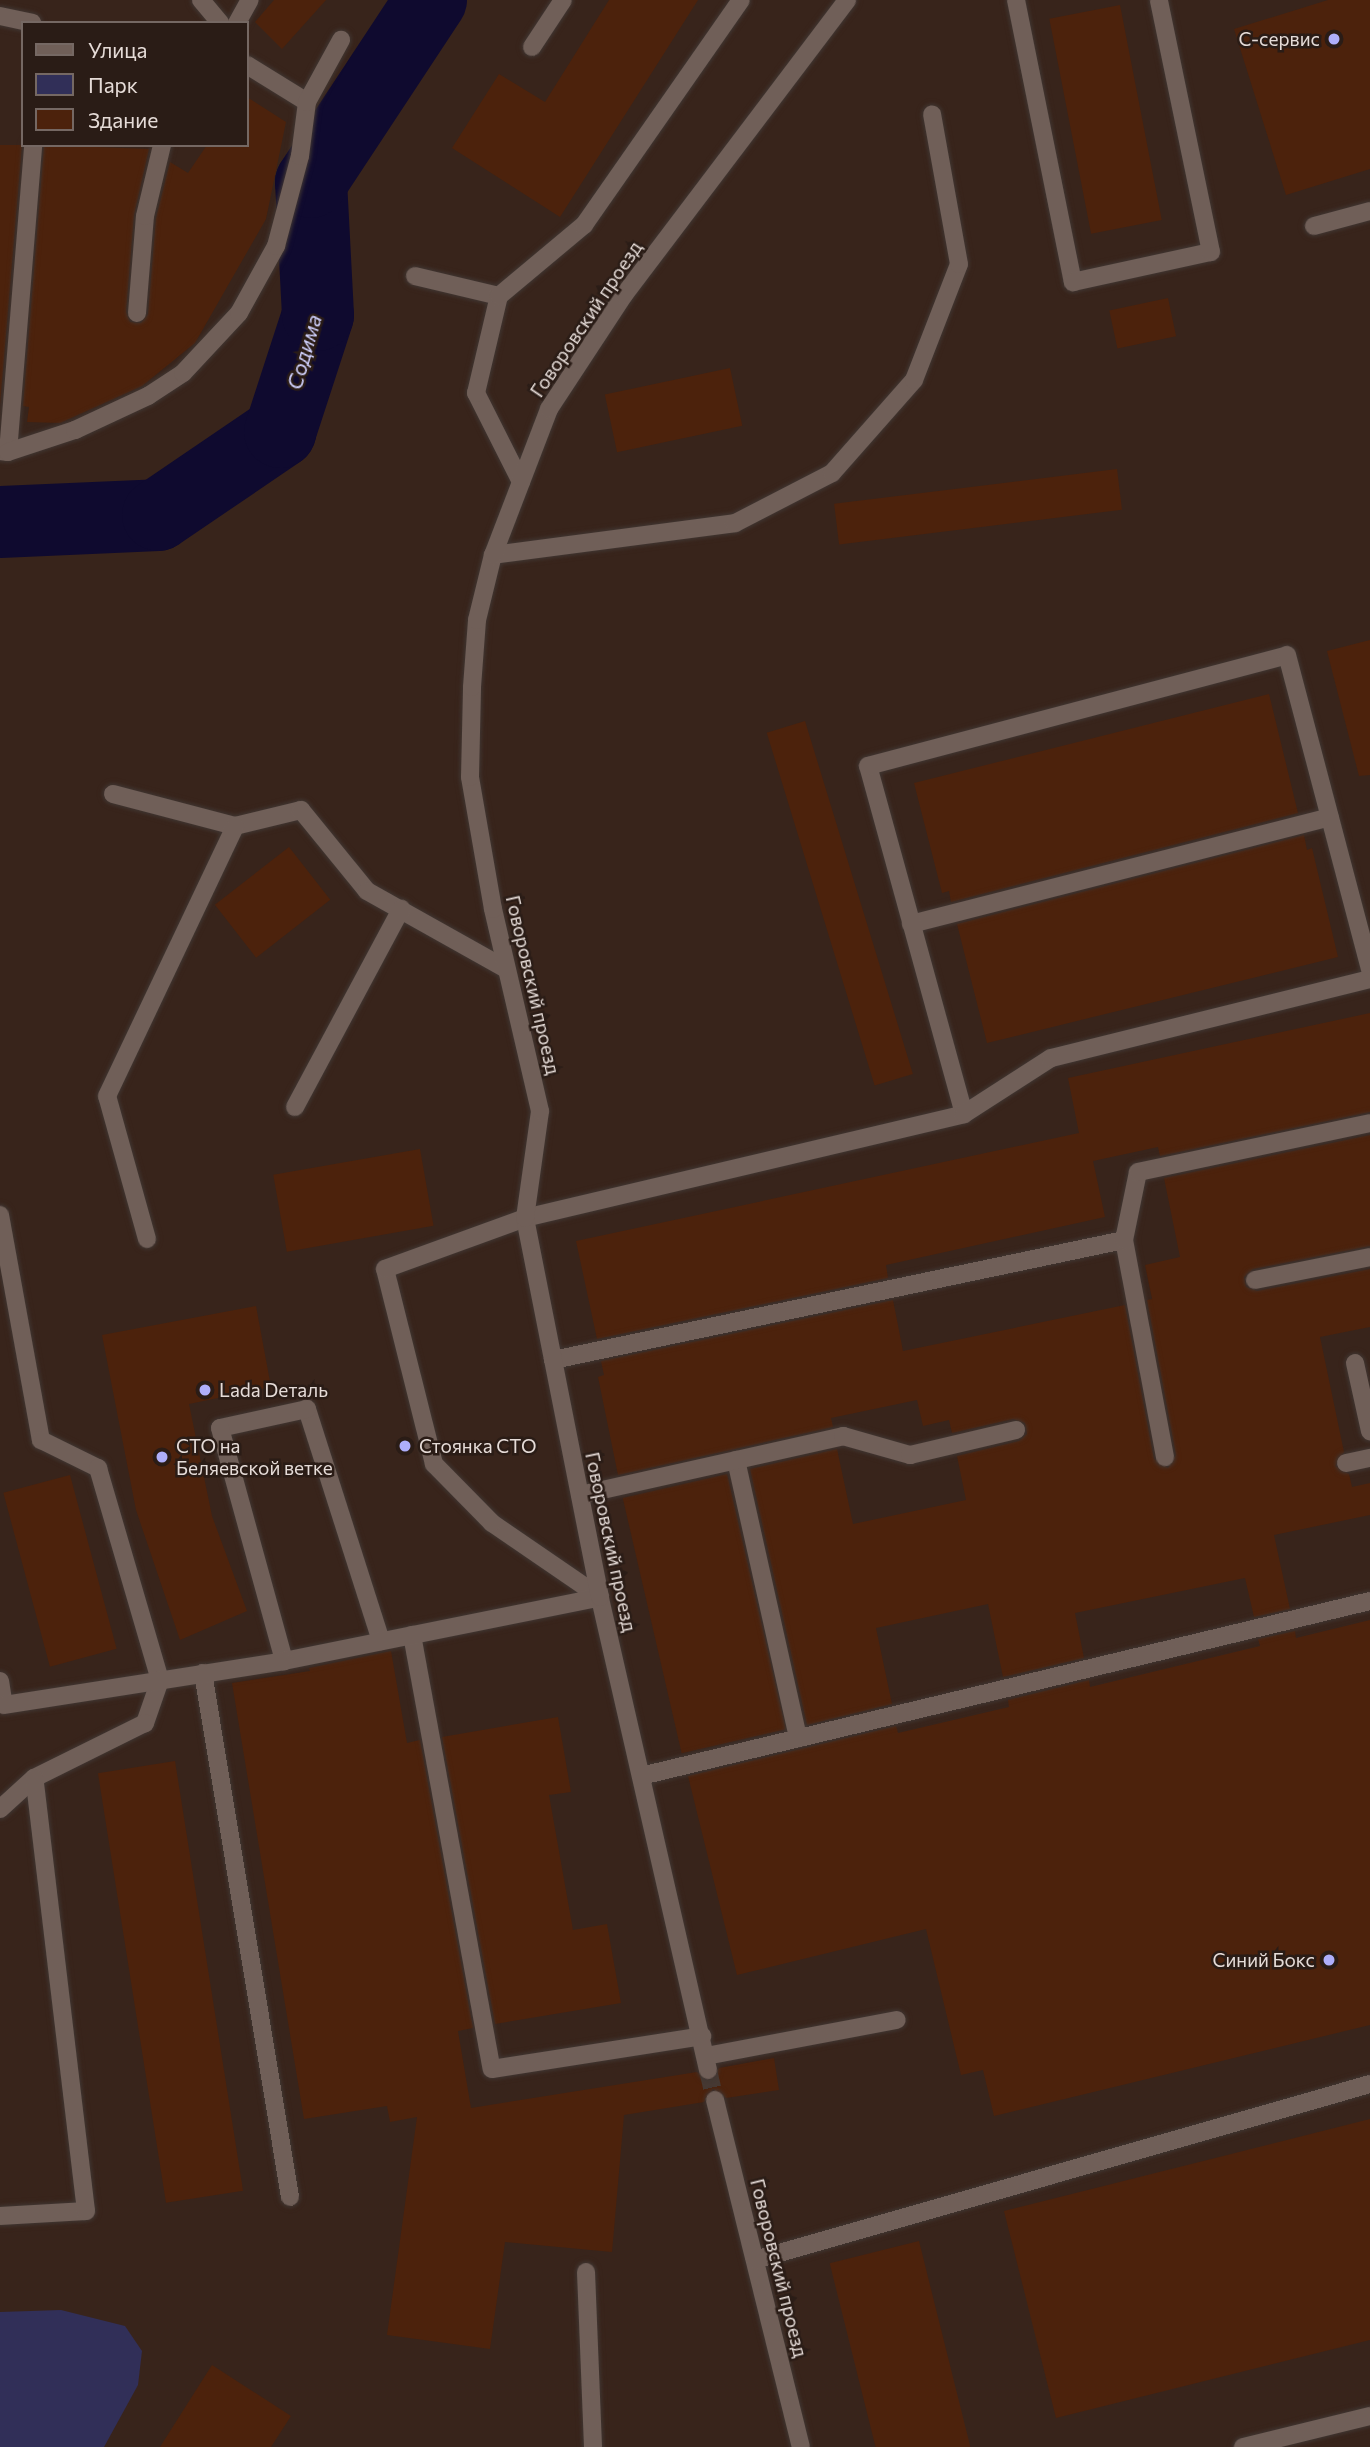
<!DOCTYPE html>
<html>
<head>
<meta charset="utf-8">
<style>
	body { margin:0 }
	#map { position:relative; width:1370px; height:2447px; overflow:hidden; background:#2a1c16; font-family:Commissioner,sans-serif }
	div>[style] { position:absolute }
	.built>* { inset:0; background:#38241b }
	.green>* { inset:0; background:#312f58 }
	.river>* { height:72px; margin:-36px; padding:0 36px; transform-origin:36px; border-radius:36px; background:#0f0a2f }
	.building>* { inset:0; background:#4c220c; transform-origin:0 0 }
	.minor-tunnel>* { height:18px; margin-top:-9px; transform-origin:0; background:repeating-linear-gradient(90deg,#463933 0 18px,transparent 0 27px) }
	.roads { filter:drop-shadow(0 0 2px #403632) drop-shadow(0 0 2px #403632) }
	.minor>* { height:18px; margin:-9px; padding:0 9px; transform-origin:9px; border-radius:9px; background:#705f58 }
	.dots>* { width:19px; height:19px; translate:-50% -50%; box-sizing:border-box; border:4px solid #2a1c16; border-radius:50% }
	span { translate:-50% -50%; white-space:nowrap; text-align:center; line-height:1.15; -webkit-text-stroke:5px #2a1c16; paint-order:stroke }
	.poi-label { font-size:19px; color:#e5dbd7 }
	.right { translate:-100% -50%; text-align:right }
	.left { translate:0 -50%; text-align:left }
	.street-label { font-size:19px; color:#e5dbd7 }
	.water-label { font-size:21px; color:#cfd0fc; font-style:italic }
	.legend { position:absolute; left:21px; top:21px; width:228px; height:126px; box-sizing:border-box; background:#2a1c16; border:2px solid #756863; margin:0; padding:9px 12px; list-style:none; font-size:21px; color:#e5dbd7 }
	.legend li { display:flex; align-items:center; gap:14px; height:35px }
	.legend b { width:35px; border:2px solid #756863 }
</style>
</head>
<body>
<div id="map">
	<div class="built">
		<div style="clip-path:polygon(evenodd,0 0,1370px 0,1370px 2447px,0 2447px,0 0,23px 23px,247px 23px,247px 145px,23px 145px,23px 23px)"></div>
	</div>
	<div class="green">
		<div style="clip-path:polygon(61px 2310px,125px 2326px,142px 2351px,138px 2385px,104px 2447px,0 2447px,0 2312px)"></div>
	</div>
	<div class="river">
		<div style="left:0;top:522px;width:158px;rotate:-2.5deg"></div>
		<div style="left:158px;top:515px;width:148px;rotate:-34.2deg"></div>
		<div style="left:280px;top:432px;width:123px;rotate:-72deg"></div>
		<div style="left:318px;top:315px;width:133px;rotate:-93deg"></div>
		<div style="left:311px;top:182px;width:218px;rotate:-56.6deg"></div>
	</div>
	<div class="building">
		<div style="clip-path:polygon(274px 0,326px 0,282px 49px,255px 22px)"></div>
		<div style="clip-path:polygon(609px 0,698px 0,560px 217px,452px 148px,499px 74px,545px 102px)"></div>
		<div style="clip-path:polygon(1328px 0,1370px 0,1370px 169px,1286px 195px,1234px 29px)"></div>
		<div style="left:1120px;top:5px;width:219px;height:72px;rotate:79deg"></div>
		<div style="clip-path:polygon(247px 97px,286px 122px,266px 219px,195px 343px,142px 386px,60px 423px,27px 422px,29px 407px,23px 406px,44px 145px,149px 149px,134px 215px,126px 312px,130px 322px,141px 323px,148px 314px,156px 218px,170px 162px,188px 173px,207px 145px,247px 145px)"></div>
		<div style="clip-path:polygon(0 145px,22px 145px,0 405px)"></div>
		<div style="left:1168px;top:298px;width:39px;height:60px;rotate:78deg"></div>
		<div style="left:730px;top:368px;width:59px;height:128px;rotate:78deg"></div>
		<div style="left:1117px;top:469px;width:41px;height:285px;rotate:83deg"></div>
		<div style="clip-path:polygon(1370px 640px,1370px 775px,1359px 776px,1327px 651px)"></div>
		<div style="clip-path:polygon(1269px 694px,1298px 813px,951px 902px,949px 891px,942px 893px,914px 783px)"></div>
		<div style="left:805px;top:721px;width:369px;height:40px;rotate:73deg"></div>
		<div style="clip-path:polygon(1304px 835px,1307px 850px,1312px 848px,1338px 957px,987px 1043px,957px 924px)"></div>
		<div style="left:289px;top:847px;width:67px;height:94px;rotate:52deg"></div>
		<div style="clip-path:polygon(1370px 1013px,1370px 1112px,1160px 1156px,1158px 1147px,1093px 1161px,1105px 1217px,886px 1265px,888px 1278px,597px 1339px,576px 1241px,1079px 1133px,1068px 1078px)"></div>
		<div style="clip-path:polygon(1370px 1135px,1370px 1246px,1253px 1269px,1244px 1277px,1246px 1287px,1257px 1291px,1370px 1269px,1370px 1327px,1320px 1337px,1344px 1452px,1335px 1466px,1349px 1474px,1352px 1487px,1370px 1483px,1370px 1515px,1274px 1535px,1290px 1609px,1254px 1617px,1245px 1578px,1075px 1613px,1084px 1658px,1003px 1677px,988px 1604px,876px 1628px,892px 1704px,807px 1725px,750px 1469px,837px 1449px,853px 1524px,966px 1500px,957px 1456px,1019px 1441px,1027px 1434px,1025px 1423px,1013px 1419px,952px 1433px,949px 1420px,923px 1426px,917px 1400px,831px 1418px,833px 1427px,618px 1475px,598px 1377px,604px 1375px,601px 1361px,893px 1300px,903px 1351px,1125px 1305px,1154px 1459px,1168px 1468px,1176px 1455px,1147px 1300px,1152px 1299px,1145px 1265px,1180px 1257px,1164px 1178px)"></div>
		<div style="left:420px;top:1149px;width:78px;height:149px;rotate:80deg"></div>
		<div style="clip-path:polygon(256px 1306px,271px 1387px,189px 1404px,212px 1516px,247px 1611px,180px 1640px,136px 1510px,102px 1335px)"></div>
		<div style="left:727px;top:1474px;width:262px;height:107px;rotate:77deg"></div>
		<div style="left:70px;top:1475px;width:180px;height:69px;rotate:75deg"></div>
		<div style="clip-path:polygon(1370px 1620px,1370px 2025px,994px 2116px,983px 2070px,961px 2075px,926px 1929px,737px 1975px,688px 1776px,896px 1726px,898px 1733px,1009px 1707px,1008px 1700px,1089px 1680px,1090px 1687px,1260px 1646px,1258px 1639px,1295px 1631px,1296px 1638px)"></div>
		<div style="clip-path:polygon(391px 1651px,407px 1743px,420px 1740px,473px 2028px,458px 2031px,471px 2108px,697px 2072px,710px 2081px,719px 2068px,774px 2058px,779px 2090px,726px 2098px,713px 2089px,704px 2102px,624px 2115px,612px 2252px,505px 2242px,490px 2349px,387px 2335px,417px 2117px,390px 2122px,387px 2106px,304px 2119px,232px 1683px,310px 1671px,309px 1668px)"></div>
		<div style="clip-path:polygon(558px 1717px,571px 1792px,549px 1795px,573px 1930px,607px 1924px,621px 2003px,495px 2024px,442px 1737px)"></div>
		<div style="left:175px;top:1761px;width:435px;height:78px;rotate:81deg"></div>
		<div style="clip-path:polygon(1370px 2119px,1370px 2340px,1056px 2418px,1004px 2211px)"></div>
		<div style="left:919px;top:2241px;width:212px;height:92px;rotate:76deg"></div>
		<div style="clip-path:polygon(212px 2365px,291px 2416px,271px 2447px,160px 2447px)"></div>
	</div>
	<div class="minor-tunnel">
		<div style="left:708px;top:2070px;width:31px;rotate:77deg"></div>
	</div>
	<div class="roads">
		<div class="minor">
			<div style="left:201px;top:0;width:30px;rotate:50deg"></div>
			<div style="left:1016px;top:0;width:288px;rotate:78.6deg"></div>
			<div style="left:1073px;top:282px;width:141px;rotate:-12.3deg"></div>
			<div style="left:1211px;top:252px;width:257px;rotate:-101.7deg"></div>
			<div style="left:0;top:16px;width:33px;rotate:12deg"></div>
			<div style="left:237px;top:23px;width:26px;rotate:-61deg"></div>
			<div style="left:532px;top:47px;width:56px;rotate:-56.6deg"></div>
			<div style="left:247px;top:65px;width:70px;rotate:31.7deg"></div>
			<div style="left:1314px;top:226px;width:58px;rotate:-15deg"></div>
			<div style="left:415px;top:276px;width:86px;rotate:13.4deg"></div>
			<div style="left:137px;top:313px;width:97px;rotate:-85.3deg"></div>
			<div style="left:145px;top:216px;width:73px;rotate:-76.5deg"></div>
			<div style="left:0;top:451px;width:8px;rotate:7deg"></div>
			<div style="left:8px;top:452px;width:308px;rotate:-85.3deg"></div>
			<div style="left:8px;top:452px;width:71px;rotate:-18.2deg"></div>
			<div style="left:75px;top:430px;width:81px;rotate:-25deg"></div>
			<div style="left:148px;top:396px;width:42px;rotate:-33.3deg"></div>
			<div style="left:183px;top:373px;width:82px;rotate:-47deg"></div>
			<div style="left:239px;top:313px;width:77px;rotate:-61.1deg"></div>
			<div style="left:276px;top:246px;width:93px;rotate:-75.1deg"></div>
			<div style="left:300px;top:156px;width:54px;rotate:-82.6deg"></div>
			<div style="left:307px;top:102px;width:71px;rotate:-61.3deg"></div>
			<div style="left:521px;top:482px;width:100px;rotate:-116.8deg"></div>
			<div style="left:476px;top:393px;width:100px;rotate:-76.7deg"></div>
			<div style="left:499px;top:296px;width:111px;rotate:-39.9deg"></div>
			<div style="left:584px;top:225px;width:274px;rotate:-55.1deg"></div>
			<div style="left:493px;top:555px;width:244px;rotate:-7.5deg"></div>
			<div style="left:735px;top:523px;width:109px;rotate:-27.3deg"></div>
			<div style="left:832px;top:473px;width:124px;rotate:-48.6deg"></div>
			<div style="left:914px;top:380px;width:124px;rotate:-68.8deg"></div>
			<div style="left:959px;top:264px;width:152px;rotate:-100.2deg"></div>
			<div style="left:113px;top:794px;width:126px;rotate:14.7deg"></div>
			<div style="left:235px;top:826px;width:68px;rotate:-13.6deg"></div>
			<div style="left:301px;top:810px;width:104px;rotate:50.8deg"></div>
			<div style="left:367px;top:891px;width:159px;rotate:29.3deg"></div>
			<div style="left:911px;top:924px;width:432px;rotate:-14.3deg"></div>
			<div style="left:295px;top:1107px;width:225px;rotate:-61.8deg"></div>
			<div style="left:964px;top:1114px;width:361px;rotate:-105.4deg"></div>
			<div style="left:868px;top:766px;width:433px;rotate:-14.8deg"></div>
			<div style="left:1287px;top:655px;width:326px;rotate:75.2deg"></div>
			<div style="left:0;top:1215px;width:229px;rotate:79.7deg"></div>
			<div style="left:41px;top:1440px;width:64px;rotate:26.2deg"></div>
			<div style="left:98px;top:1468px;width:221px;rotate:73.7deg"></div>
			<div style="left:160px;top:1680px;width:46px;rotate:109.2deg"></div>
			<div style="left:145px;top:1723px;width:124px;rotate:153.6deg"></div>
			<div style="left:34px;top:1778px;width:46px;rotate:137.6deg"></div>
			<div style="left:147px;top:1239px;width:148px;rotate:-105.6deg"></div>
			<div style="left:107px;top:1096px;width:299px;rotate:-64.6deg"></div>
			<div style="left:1124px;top:1240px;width:221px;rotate:79.3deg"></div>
			<div style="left:1255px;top:1280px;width:117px;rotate:-11.3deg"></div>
			<div style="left:553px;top:1360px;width:583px;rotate:-11.87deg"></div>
			<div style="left:1124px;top:1240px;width:69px;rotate:-78.4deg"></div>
			<div style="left:1138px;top:1172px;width:237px;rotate:-11.9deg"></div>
			<div style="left:1355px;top:1363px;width:70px;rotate:77.6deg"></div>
			<div style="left:736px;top:1460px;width:285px;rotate:77.4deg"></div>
			<div style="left:1346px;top:1463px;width:25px;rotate:-12deg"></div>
			<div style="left:580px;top:1495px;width:270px;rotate:-12.6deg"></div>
			<div style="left:843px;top:1436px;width:70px;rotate:15.8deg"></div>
			<div style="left:910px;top:1455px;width:109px;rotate:-13.3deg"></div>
			<div style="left:600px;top:1597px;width:131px;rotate:-145.6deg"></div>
			<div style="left:492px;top:1523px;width:83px;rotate:-134.5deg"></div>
			<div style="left:434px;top:1464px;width:201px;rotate:-104.1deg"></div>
			<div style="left:385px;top:1269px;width:149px;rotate:-20deg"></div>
			<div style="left:525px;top:1218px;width:451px;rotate:-13.3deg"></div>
			<div style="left:964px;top:1114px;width:103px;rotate:-32.8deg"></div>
			<div style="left:1051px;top:1058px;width:329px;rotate:-13.9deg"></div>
			<div style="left:412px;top:1635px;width:441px;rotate:79.6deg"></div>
			<div style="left:492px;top:2069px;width:213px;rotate:-8.9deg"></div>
			<div style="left:381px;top:1641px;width:244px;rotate:-107.7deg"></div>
			<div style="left:307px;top:1409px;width:89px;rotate:167.7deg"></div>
			<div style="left:220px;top:1428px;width:242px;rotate:74.6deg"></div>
			<div style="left:284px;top:1661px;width:322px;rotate:-11.4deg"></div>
			<div style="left:203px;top:1673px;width:531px;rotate:80.57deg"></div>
			<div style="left:0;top:1681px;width:24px;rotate:81deg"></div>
			<div style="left:4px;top:1705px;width:283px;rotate:-8.9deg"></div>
			<div style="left:641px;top:1776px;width:750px;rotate:-13.5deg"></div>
			<div style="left:706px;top:2056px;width:194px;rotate:-10.7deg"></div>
			<div style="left:708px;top:2070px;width:485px;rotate:-102.9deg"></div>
			<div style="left:600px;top:1597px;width:386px;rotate:-101.2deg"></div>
			<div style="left:525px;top:1218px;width:108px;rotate:-82deg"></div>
			<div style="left:540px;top:1111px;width:207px;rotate:-103.1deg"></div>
			<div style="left:493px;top:909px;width:134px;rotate:-99.9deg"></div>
			<div style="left:470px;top:777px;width:90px;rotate:-88.7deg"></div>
			<div style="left:472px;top:687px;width:67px;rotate:-85.7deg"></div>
			<div style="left:477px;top:620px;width:67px;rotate:-76.2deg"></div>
			<div style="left:493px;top:555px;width:156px;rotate:-69deg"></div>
			<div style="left:549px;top:409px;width:136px;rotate:-56.7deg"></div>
			<div style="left:624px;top:295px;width:370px;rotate:-52.9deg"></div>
			<div style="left:715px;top:2100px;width:357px;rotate:76.1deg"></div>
			<div style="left:0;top:2216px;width:86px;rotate:-3.3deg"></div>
			<div style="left:86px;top:2211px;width:436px;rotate:-96.8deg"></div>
			<div style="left:755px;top:2260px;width:640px;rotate:-15.97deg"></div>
			<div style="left:586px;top:2272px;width:175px;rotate:87.7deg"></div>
			<div style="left:1243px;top:2447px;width:131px;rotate:-13.7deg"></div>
		</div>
	</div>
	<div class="dots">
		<div style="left:1334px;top:39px;background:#aeaefa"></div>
		<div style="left:205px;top:1390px;background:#aeaefa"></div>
		<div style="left:405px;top:1446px;background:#aeaefa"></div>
		<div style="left:162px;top:1457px;background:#aeaefa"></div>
		<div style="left:1329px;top:1960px;background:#aeaefa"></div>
	</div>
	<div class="poi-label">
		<span class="right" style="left:1320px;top:39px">С-сервис</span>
		<span class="left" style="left:219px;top:1390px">Lada Dеталь</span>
		<span class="left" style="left:176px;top:1457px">СТО на<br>Беляевской ветке</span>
		<span class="left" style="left:419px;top:1446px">Стоянка СТО</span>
		<span class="right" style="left:1315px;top:1960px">Синий Бокс</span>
	</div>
	<div class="street-label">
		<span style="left:586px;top:319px;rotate:-56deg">Говоровский проезд</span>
		<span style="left:533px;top:985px;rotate:77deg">Говоровский проезд</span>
		<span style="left:611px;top:1542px;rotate:78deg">Говоровский проезд</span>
		<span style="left:779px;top:2268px;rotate:76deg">Говоровский проезд</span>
	</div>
	<div class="water-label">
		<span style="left:304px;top:352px;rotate:-74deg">Содима</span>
	</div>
	<ul class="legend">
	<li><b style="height:9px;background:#705f58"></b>Улица</li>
	<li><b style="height:19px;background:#312f58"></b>Парк</li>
	<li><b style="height:19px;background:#4c220c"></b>Здание</li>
	</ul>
</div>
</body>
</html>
